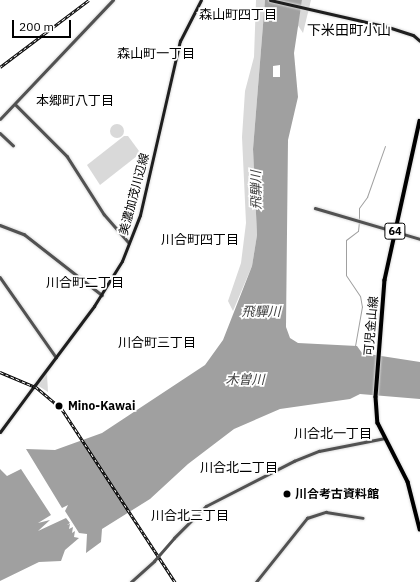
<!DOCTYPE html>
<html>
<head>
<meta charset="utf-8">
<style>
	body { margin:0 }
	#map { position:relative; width:420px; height:582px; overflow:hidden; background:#fff; font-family:"IBM Plex Sans","Noto Sans JP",sans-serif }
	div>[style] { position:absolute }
	.green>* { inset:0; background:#d9d9d9 }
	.round { border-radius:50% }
	.water>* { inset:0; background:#a0a0a0 }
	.stream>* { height:1px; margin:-0.5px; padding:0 0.5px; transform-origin:0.5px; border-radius:0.5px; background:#a0a0a0 }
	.roads { filter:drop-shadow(0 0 1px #dbdbdb) drop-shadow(0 0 1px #dbdbdb) }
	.tertiary>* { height:2.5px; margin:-1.25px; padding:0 1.25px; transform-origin:1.25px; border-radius:1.25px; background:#525252 }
	.secondary>* { height:3px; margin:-1.5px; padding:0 1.5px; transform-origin:1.5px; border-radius:1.5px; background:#1f1f1f }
	.primary>* { height:3.5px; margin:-1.75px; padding:0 1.75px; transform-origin:1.75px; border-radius:1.75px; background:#000 }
	.rail>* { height:2.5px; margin-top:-1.25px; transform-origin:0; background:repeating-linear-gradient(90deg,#fff 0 3px,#000 0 6px); box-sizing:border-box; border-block:1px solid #000 }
	.tertiary-bridge>* { height:2.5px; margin:-1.25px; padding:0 1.25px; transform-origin:1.25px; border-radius:1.25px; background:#525252 }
	.secondary-bridge>* { height:3px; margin:-1.5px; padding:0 1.5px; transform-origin:1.5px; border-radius:1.5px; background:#1f1f1f }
	.dots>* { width:11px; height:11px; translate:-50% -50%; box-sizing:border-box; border:2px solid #fff; border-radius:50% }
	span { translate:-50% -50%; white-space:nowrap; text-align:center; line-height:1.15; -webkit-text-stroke:3.5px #fff; paint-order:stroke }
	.shield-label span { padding:1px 3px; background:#fff; border:1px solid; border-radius:3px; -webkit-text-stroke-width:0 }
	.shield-label { font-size:11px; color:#000; font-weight:700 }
	.street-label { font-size:12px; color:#000 }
	.poi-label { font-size:12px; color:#000; font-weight:700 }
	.left { translate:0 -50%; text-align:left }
	.neighbourhood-label { font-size:13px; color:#000 }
	.water-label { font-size:13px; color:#414141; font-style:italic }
	.quarter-label { font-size:14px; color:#000 }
	.scale { position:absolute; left:12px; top:20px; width:59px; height:18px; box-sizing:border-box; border:2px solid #000; border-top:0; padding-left:5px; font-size:12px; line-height:14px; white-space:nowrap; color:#000; -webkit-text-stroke:3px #fff; paint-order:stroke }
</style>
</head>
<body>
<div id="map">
	<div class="green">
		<div style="clip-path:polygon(256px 0,265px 0,253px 149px,257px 235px,252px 266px,233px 311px,228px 301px,241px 263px,246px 223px,242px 137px,245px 91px,254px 57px)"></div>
		<div style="clip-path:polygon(302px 0,311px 0,303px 33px,297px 24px)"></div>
		<div class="round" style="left:110px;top:124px;width:14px;height:14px"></div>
		<div style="clip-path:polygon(124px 136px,128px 136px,139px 151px,137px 156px,100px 185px,87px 165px)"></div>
		<div style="clip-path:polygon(45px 373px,47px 374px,48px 392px,37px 385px)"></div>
	</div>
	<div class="water">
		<div style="clip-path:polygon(evenodd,265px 0,302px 0,294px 53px,298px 97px,288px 140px,286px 327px,290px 338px,298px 343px,357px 346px,362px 353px,420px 362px,420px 399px,360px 394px,350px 399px,280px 409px,234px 429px,188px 464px,150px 499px,102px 529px,101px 542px,86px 553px,87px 534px,79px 533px,65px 511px,68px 505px,62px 508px,26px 449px,55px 450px,102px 433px,205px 365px,223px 340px,252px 266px,257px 235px,253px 149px,265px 0,280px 65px,280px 77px,273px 77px,273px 66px,280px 65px)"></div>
		<div style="clip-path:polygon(0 469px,7px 476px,21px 469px,51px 515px,38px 523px,50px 520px,38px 531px,66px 518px,70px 523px,67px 525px,70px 524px,69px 529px,73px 527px,72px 533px,75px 531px,74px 537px,79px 538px,65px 550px,61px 561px,39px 562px,0 581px)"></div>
	</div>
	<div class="stream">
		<div style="left:359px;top:219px;width:11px;rotate:-90deg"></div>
		<div style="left:359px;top:208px;width:14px;rotate:-54deg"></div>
		<div style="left:367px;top:197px;width:54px;rotate:-70.6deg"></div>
		<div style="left:355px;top:346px;width:40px;rotate:-80deg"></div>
		<div style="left:362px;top:307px;width:11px;rotate:-100deg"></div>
		<div style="left:360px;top:296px;width:25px;rotate:-124deg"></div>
		<div style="left:346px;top:275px;width:35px;rotate:-90deg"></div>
		<div style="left:346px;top:240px;width:15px;rotate:-37deg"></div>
		<div style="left:358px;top:231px;width:9px;rotate:-84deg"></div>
	</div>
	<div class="roads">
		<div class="tertiary">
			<div style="left:15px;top:104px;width:74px;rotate:45deg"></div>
			<div style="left:67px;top:156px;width:69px;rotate:57.5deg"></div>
			<div style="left:104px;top:214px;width:38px;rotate:49deg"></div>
			<div style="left:0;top:119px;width:164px;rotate:-46.5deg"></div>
			<div style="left:0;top:133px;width:18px;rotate:43deg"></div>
			<div style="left:315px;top:208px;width:109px;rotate:16.4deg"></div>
			<div style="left:0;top:225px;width:26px;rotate:21deg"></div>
			<div style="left:24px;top:234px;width:99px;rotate:38deg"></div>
			<div style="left:0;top:277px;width:98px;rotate:55deg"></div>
			<div style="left:174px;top:538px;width:45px;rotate:-45deg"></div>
			<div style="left:206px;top:506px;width:99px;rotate:-27.1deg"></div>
			<div style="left:294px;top:461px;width:27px;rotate:-22deg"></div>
			<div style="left:319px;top:451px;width:67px;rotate:-11.1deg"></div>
			<div style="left:131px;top:582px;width:31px;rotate:-42deg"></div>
			<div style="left:256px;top:582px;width:82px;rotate:-51.4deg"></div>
			<div style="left:307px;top:518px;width:20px;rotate:-18deg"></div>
			<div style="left:326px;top:512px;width:37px;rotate:9deg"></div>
		</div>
		<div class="secondary">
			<div style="left:270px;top:0;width:121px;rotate:12.9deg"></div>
			<div style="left:388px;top:27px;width:26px;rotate:18deg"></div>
			<div style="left:413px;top:35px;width:9px;rotate:41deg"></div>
			<div style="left:35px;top:385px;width:99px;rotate:-53.2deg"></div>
			<div style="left:94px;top:306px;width:53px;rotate:-58.1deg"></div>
			<div style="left:122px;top:261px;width:49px;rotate:-68.6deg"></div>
			<div style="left:140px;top:215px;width:179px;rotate:-77.1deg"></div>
			<div style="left:180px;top:41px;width:46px;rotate:-62.9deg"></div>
			<div style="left:0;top:432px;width:57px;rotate:-53.5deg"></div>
		</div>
		<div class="primary">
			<div style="left:420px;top:121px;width:163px;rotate:102.4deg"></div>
			<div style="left:385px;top:280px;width:117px;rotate:94.4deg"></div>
			<div style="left:376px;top:397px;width:26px;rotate:86deg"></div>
			<div style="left:378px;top:423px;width:66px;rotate:63deg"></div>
			<div style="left:408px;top:482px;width:49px;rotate:75.7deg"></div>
		</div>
	</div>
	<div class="rail">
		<div style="left:0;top:67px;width:111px;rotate:-37deg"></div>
		<div style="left:0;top:372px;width:39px;rotate:23deg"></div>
		<div style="left:36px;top:387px;width:34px;rotate:40deg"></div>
		<div style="left:62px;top:409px;width:207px;rotate:56.8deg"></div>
	</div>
	<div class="tertiary-bridge">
		<div style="left:154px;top:561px;width:30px;rotate:-49deg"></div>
	</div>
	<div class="secondary-bridge">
		<div style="left:34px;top:386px;width:1px;rotate:-45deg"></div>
	</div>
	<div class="dots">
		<div style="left:59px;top:406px;background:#000"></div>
		<div style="left:287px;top:494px;background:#000"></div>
	</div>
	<div class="shield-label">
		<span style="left:395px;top:231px">64</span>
	</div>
	<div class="street-label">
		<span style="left:134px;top:194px;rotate:-75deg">美濃加茂川辺線</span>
		<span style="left:371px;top:326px;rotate:-85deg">可児金山線</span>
	</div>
	<div class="poi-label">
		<span class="left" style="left:68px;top:406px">Mino-Kawai</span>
		<span class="left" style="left:295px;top:494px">川合考古資料館</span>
	</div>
	<div class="neighbourhood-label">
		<span style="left:238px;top:15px">森山町四丁目</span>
		<span style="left:156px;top:54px">森山町一丁目</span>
		<span style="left:75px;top:101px">本郷町八丁目</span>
		<span style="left:200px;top:240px">川合町四丁目</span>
		<span style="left:85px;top:283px">川合町二丁目</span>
		<span style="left:157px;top:343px">川合町三丁目</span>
		<span style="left:333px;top:434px">川合北一丁目</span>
		<span style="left:239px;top:468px">川合北二丁目</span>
		<span style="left:190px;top:516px">川合北三丁目</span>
	</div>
	<div class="water-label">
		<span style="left:257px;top:190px;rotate:-91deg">飛騨川</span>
		<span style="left:261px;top:312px">飛驒川</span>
		<span style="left:245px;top:380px">木曽川</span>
	</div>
	<div class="quarter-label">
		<span style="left:349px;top:30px">下米田町小山</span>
	</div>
	<div class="scale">200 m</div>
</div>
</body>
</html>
